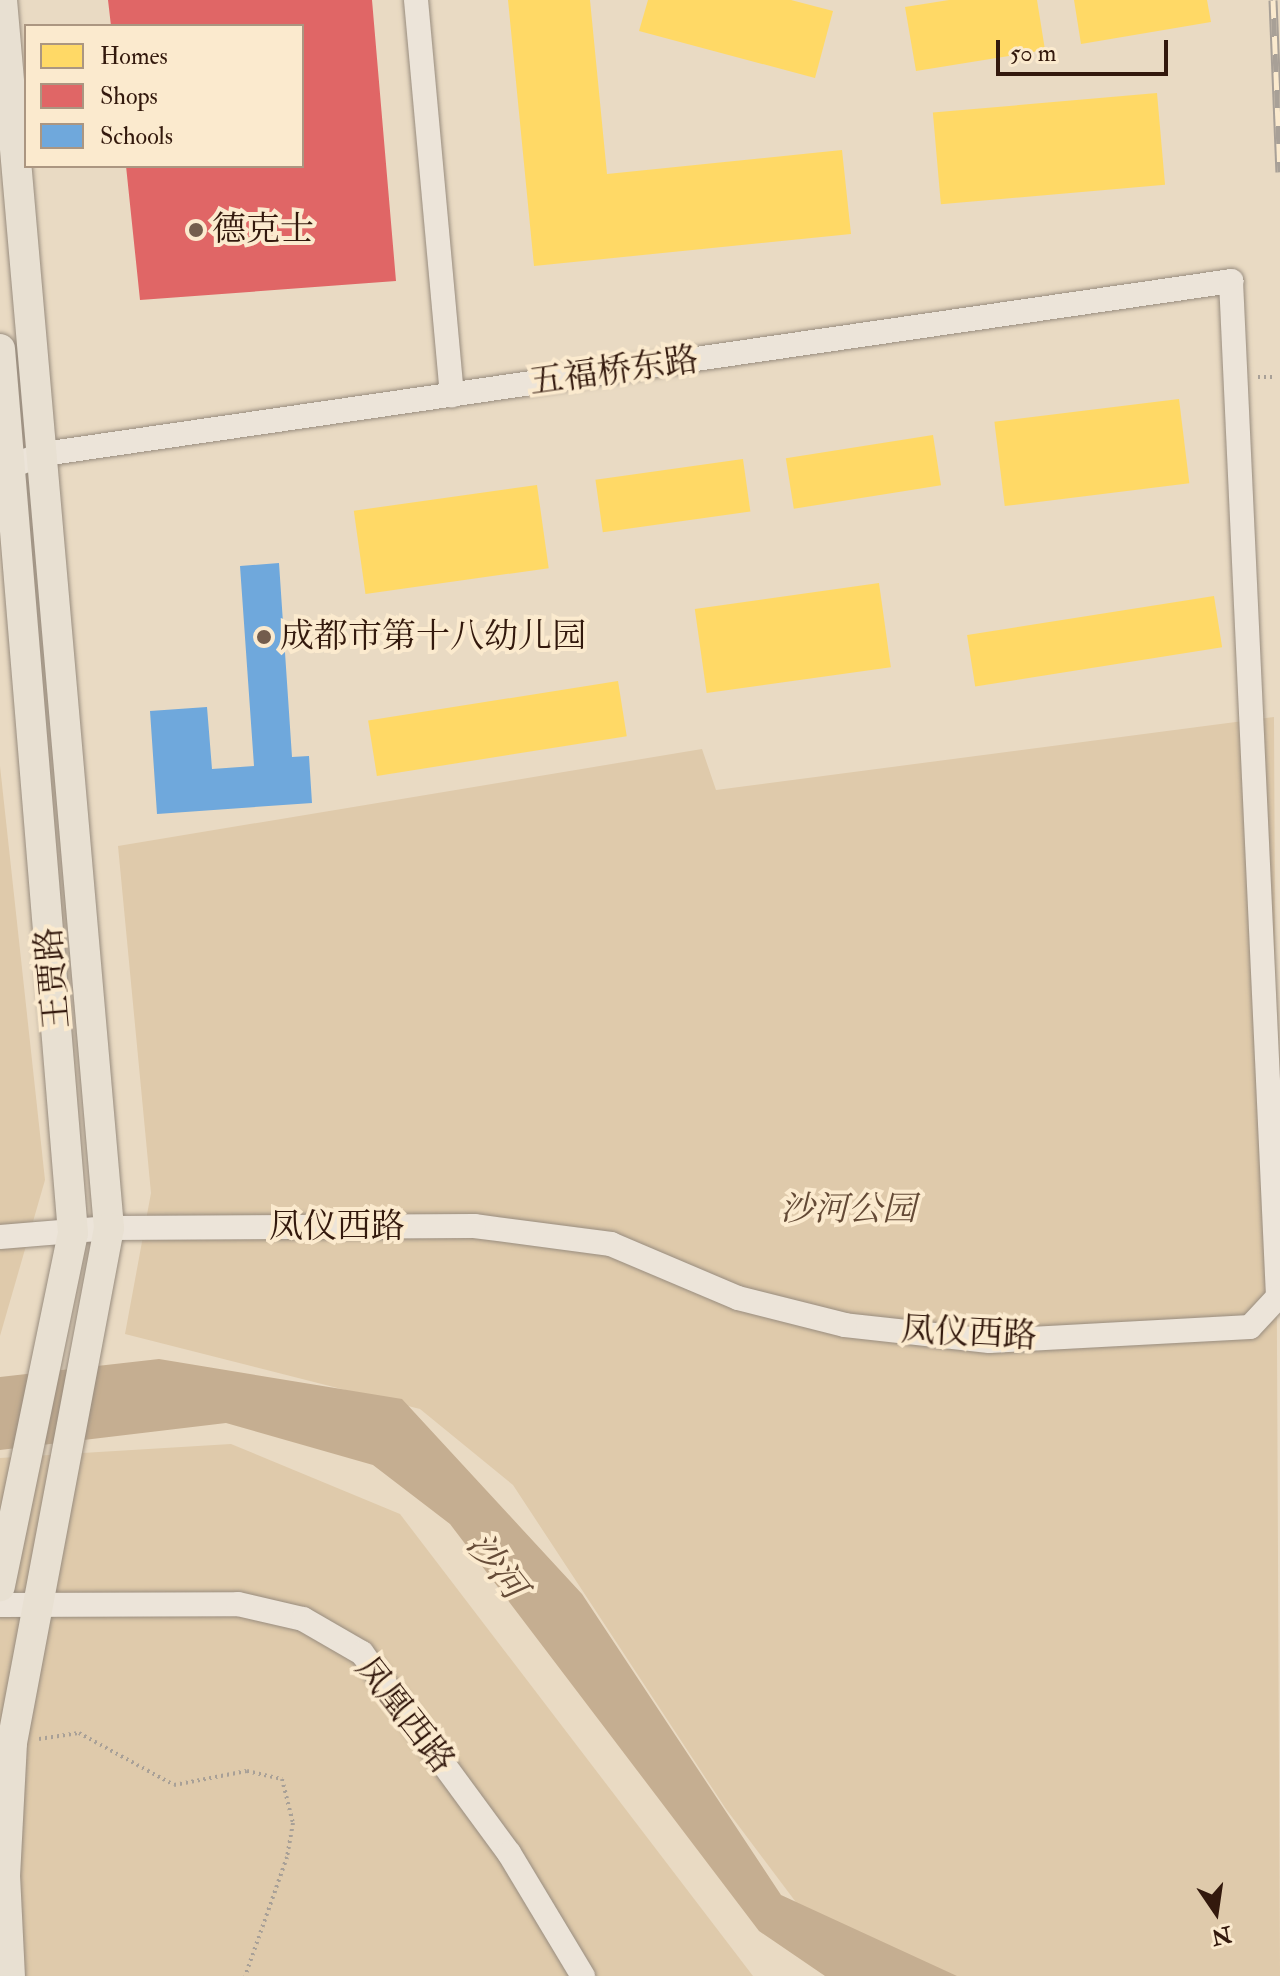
<!DOCTYPE html>
<html>
<head>
<meta charset="utf-8">
<style>
	body { margin:0 }
	#map { position:relative; width:1280px; height:1976px; overflow:hidden; background:#e9dac3; font-family:"IM FELL Double Pica","Noto Serif SC",serif }
	div>[style] { position:absolute }
	.green>* { inset:0; background:#dfcaab }
	.water>* { inset:0; background:#c5ae91 }
	.homes>* { inset:0; background:#ffd966; transform-origin:0 0 }
	.shops>* { inset:0; background:#e06666 }
	.schools>* { inset:0; background:#6fa8dc }
	.path>* { height:4px; margin-top:-2px; transform-origin:0; background:repeating-linear-gradient(90deg,#a8a097 0 2px,transparent 0 6px) }
	.roads { filter:drop-shadow(0 0 2px #988c7e) drop-shadow(0 0 2px #988c7e) }
	.minor>* { height:24px; margin:-12px; padding:0 12px; transform-origin:12px; border-radius:12px; background:#ece4d9 }
	.major>* { height:30px; margin:-15px; padding:0 15px; transform-origin:15px; border-radius:15px; background:#e8e0d2 }
	.rail>* { height:9px; margin-top:-4.5px; transform-origin:0; background:repeating-linear-gradient(90deg,#fbeace 0 18px,#a8a097 0 36px); box-sizing:border-box; border-block:2px solid #a8a097 }
	.dots>* { width:22px; height:22px; translate:-50% -50%; box-sizing:border-box; border:4px solid #fbeace; border-radius:50% }
	span { translate:-50% -50%; white-space:nowrap; text-align:center; line-height:1.15; -webkit-text-stroke:8px #fbeace; paint-order:stroke }
	.poi-label { font-size:34px; color:#33190d }
	.left { translate:0 -50%; text-align:left }
	.street-label { font-size:34px; color:#33190d }
	.park-label { font-size:34px; color:#644a36; font-style:italic }
	.water-label { font-size:36px; color:#674d39; font-style:italic }
	.legend { position:absolute; left:24px; top:24px; width:280px; height:144px; box-sizing:border-box; background:#fbeace; border:2px solid #ab9681; margin:0; padding:10px 14px; list-style:none; font-size:24px; color:#33190d }
	.legend li { display:flex; align-items:center; gap:16px; height:40px }
	.legend b { width:40px; border:2px solid #ab9681 }
	.north { position:absolute; left:1176px; top:1872px; width:80px; height:80px; -webkit-text-stroke:6px #fbeace; paint-order:stroke; rotate:167deg; font-size:22px; font-weight:700; line-height:32px; text-align:center; color:#33190d }
	.north::after { content:''; display:block; margin:auto; width:28px; height:36px; background:#33190d; clip-path:polygon(50% 0,100% 100%,50% 72%,0 100%) }
	.scale { position:absolute; left:996px; top:40px; width:172px; height:36px; box-sizing:border-box; border:4px solid #33190d; border-top:0; padding-left:10px; font-size:24px; line-height:28px; white-space:nowrap; color:#33190d; -webkit-text-stroke:6px #fbeace; paint-order:stroke }
</style>
</head>
<body>
<div id="map">
	<div class="green">
		<div style="clip-path:polygon(1274px 717px,1280px 1976px,941px 1976px,801px 1909px,726px 1809px,513px 1485px,420px 1409px,125px 1334px,151px 1193px,118px 846px,702px 749px,716px 790px)"></div>
		<div style="clip-path:polygon(0 766px,45px 1180px,0 1336px)"></div>
		<div style="clip-path:polygon(231px 1444px,400px 1514px,753px 1976px,0 1976px,0 1458px)"></div>
	</div>
	<div class="water">
		<div style="clip-path:polygon(159px 1359px,402px 1399px,582px 1594px,781px 1895px,957px 1976px,825px 1976px,759px 1931px,450px 1524px,373px 1465px,226px 1423px,0 1450px,0 1377px)"></div>
	</div>
	<div class="homes">
		<div style="clip-path:polygon(508px 0,590px 0,607px 174px,842px 150px,851px 234px,534px 266px)"></div>
		<div style="clip-path:polygon(648px 0,791px 0,833px 11px,815px 78px,639px 31px)"></div>
		<div style="clip-path:polygon(949px 0,1037px 0,1045px 50px,916px 71px,905px 7px)"></div>
		<div style="clip-path:polygon(1074px 0,1207px 0,1211px 22px,1081px 44px)"></div>
		<div style="left:1157px;top:93px;width:92px;height:225px;rotate:85deg"></div>
		<div style="left:1179px;top:399px;width:85px;height:186px;rotate:83deg"></div>
		<div style="left:933px;top:435px;width:51px;height:149px;rotate:81deg"></div>
		<div style="left:743px;top:459px;width:53px;height:149px;rotate:82deg"></div>
		<div style="left:537px;top:485px;width:84px;height:185px;rotate:82deg"></div>
		<div style="left:879px;top:583px;width:85px;height:186px;rotate:82deg"></div>
		<div style="left:1214px;top:596px;width:52px;height:250px;rotate:81deg"></div>
		<div style="left:618px;top:681px;width:56px;height:253px;rotate:81deg"></div>
	</div>
	<div class="shops">
		<div style="clip-path:polygon(108px 0,372px 0,396px 281px,140px 300px,126px 166px,302px 166px,302px 26px,111px 26px)"></div>
	</div>
	<div class="schools">
		<div style="clip-path:polygon(279px 563px,292px 757px,309px 756px,312px 803px,157px 814px,150px 711px,207px 707px,212px 769px,254px 766px,240px 566px)"></div>
	</div>
	<div class="path">
		<div style="left:1258px;top:377px;width:18px"></div>
		<div style="left:39px;top:1739px;width:40px;rotate:-8.5deg"></div>
		<div style="left:79px;top:1733px;width:108px;rotate:28.7deg"></div>
		<div style="left:174px;top:1785px;width:74px;rotate:-10.9deg"></div>
		<div style="left:247px;top:1771px;width:36px;rotate:13deg"></div>
		<div style="left:282px;top:1779px;width:45px;rotate:76deg"></div>
		<div style="left:293px;top:1823px;width:35px;rotate:100deg"></div>
		<div style="left:287px;top:1857px;width:126px;rotate:109.4deg"></div>
	</div>
	<div class="roads">
		<div class="minor">
			<div style="left:416px;top:0;width:397px;rotate:84.8deg"></div>
			<div style="left:0;top:470px;width:47px;rotate:-20deg"></div>
			<div style="left:44px;top:454px;width:1200px;rotate:-8.29deg"></div>
			<div style="left:1231px;top:281px;width:1017px;rotate:87.35deg"></div>
			<div style="left:1278px;top:1297px;width:41px;rotate:133deg"></div>
			<div style="left:1250px;top:1327px;width:261px;rotate:176.9deg"></div>
			<div style="left:989px;top:1341px;width:145px;rotate:-173.7deg"></div>
			<div style="left:845px;top:1325px;width:110px;rotate:-165.8deg"></div>
			<div style="left:738px;top:1298px;width:138px;rotate:-157deg"></div>
			<div style="left:611px;top:1244px;width:138px;rotate:-172.5deg"></div>
			<div style="left:474px;top:1226px;width:365px;rotate:179.7deg"></div>
			<div style="left:109px;top:1228px;width:109px;rotate:175.3deg"></div>
			<div style="left:0;top:1605px;width:238px;rotate:-0.2deg"></div>
			<div style="left:238px;top:1604px;width:67px;rotate:13deg"></div>
			<div style="left:303px;top:1619px;width:68px;rotate:30deg"></div>
			<div style="left:362px;top:1653px;width:248px;rotate:53.7deg"></div>
			<div style="left:509px;top:1853px;width:144px;rotate:59deg"></div>
		</div>
		<div class="major">
			<div style="left:2px;top:0;width:1233px;rotate:85.02deg"></div>
			<div style="left:109px;top:1228px;width:524px;rotate:100.67deg"></div>
			<div style="left:12px;top:1743px;width:132px;rotate:93deg"></div>
			<div style="left:5px;top:1875px;width:101px;rotate:87.2deg"></div>
			<div style="left:0;top:349px;width:887px;rotate:85.28deg"></div>
			<div style="left:73px;top:1233px;width:361px;rotate:101.7deg"></div>
		</div>
	</div>
	<div class="rail">
		<div style="left:1273px;top:0;width:172px;rotate:87.7deg"></div>
	</div>
	<div class="dots">
		<div style="left:196px;top:230px;background:#735d4d"></div>
		<div style="left:264px;top:637px;background:#735d4d"></div>
	</div>
	<div class="poi-label">
		<span class="left" style="left:212px;top:230px">德克士</span>
		<span class="left" style="left:280px;top:637px">成都市第十八幼儿园</span>
	</div>
	<div class="street-label">
		<span style="left:614px;top:371px;rotate:-8deg">五福桥东路</span>
		<span style="left:53px;top:978px;rotate:-95deg">王贾路</span>
		<span style="left:337px;top:1227px">凤仪西路</span>
		<span style="left:969px;top:1333px;rotate:3deg">凤仪西路</span>
		<span style="left:405px;top:1715px;rotate:52deg">凤凰西路</span>
	</div>
	<div class="park-label">
		<span style="left:848px;top:1210px">沙河公园</span>
	</div>
	<div class="water-label">
		<span style="left:496px;top:1566px;rotate:52deg">沙河</span>
	</div>
	<ul class="legend">
	<li><b style="height:22px;background:#ffd966"></b>Homes</li>
	<li><b style="height:22px;background:#e06666"></b>Shops</li>
	<li><b style="height:22px;background:#6fa8dc"></b>Schools</li>
	</ul>
	<div class="north">N</div>
	<div class="scale">50 m</div>
</div>
</body>
</html>
